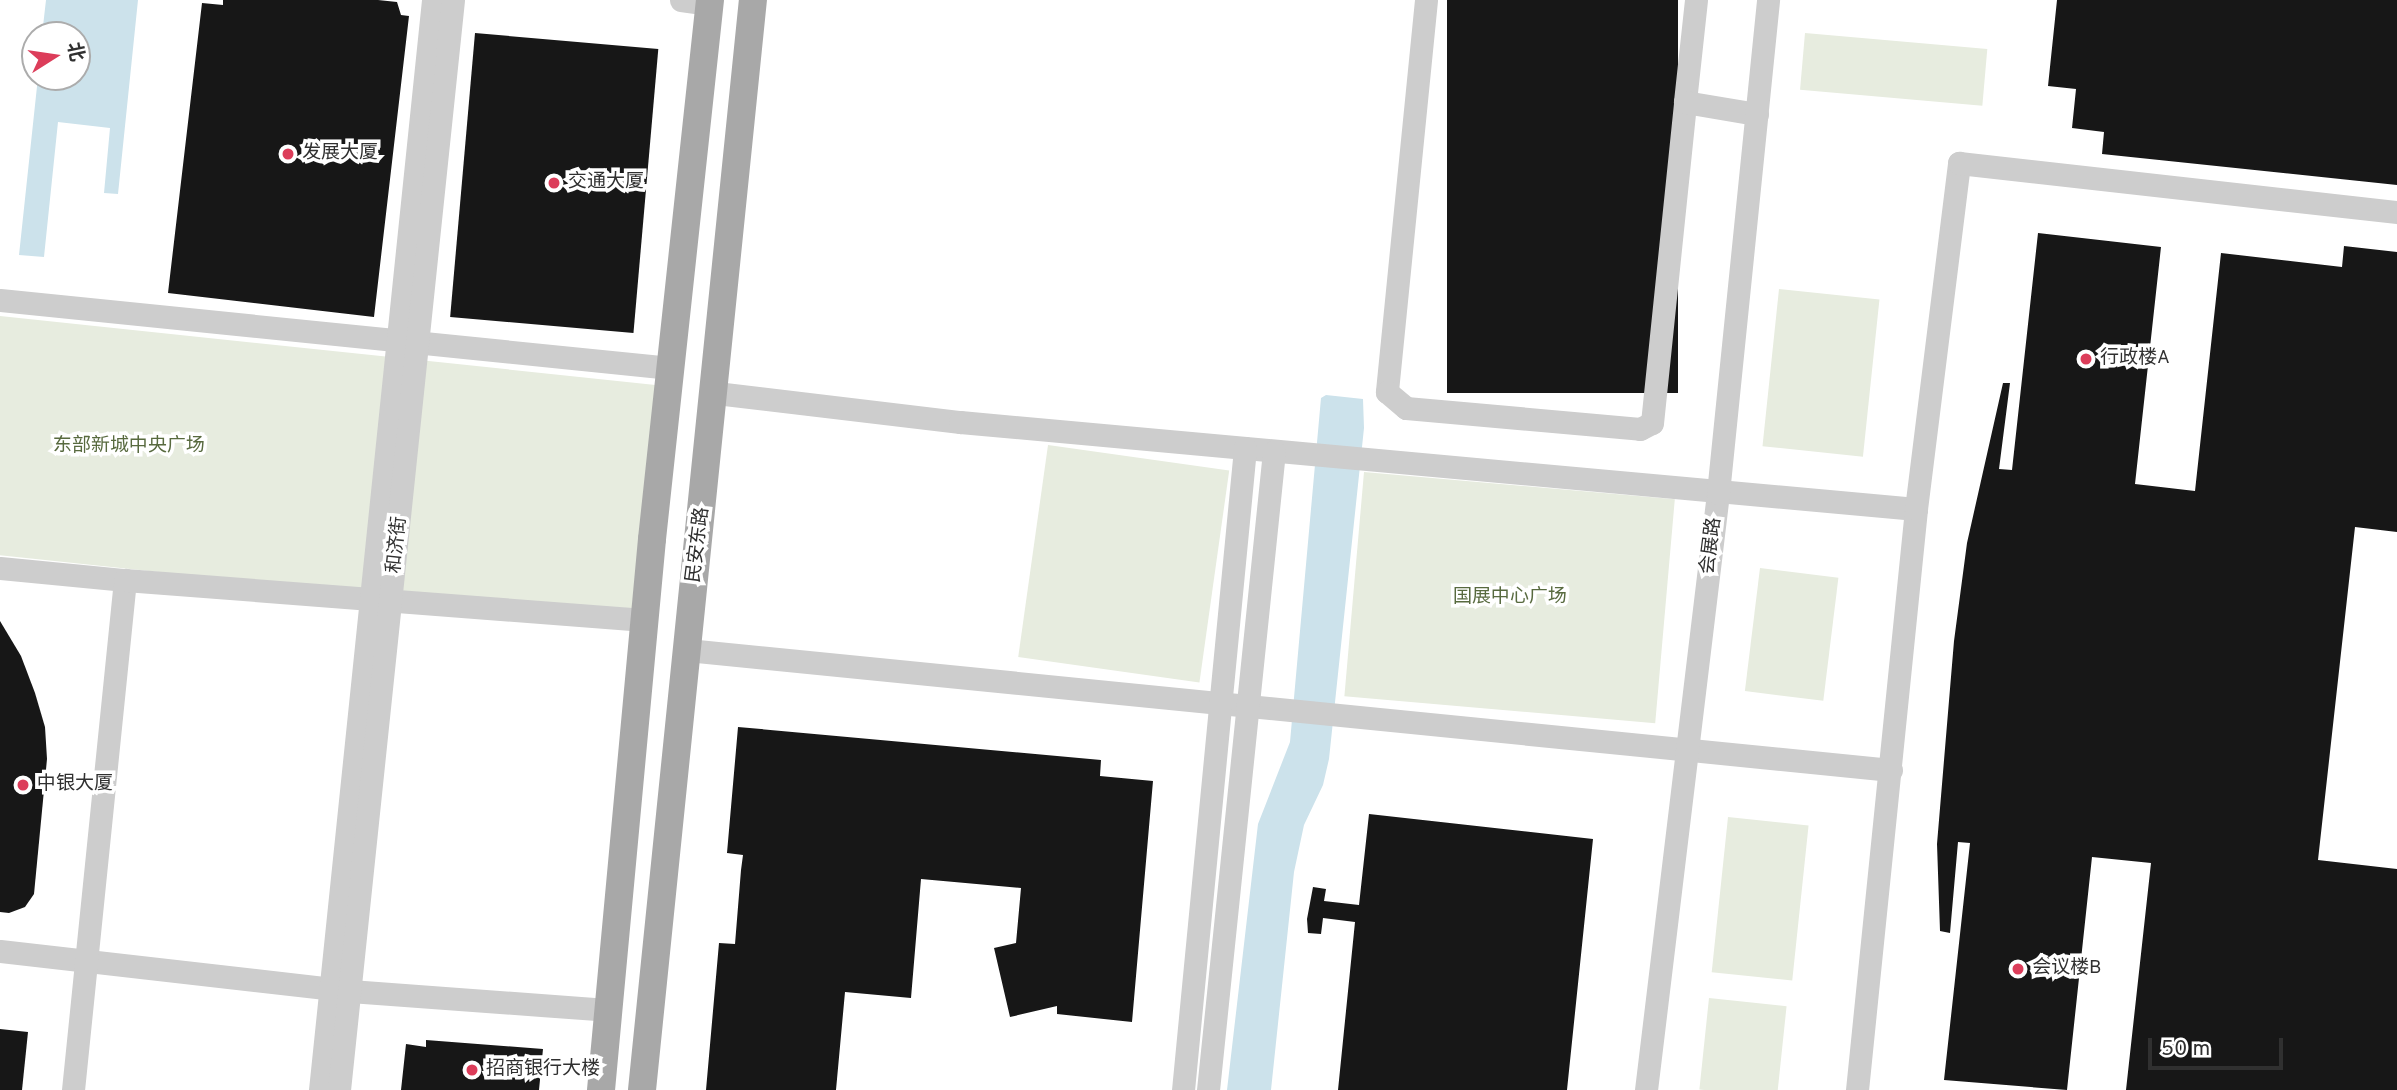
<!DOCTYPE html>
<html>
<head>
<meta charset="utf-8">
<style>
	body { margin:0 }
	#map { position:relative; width:2397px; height:1090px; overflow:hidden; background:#fff; font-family:Overpass,"Noto Sans SC",sans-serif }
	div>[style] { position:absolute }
	.green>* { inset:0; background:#e7ecdf; transform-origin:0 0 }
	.water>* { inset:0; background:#cce2eb }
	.building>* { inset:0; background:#171717; transform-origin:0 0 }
	.minor>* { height:23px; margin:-11.5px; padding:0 11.5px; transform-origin:11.5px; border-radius:11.5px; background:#cdcdcd }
	.major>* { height:28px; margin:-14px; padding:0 14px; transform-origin:14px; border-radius:14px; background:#a8a8a8 }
	.dots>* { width:19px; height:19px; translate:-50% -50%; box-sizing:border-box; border:4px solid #fff; border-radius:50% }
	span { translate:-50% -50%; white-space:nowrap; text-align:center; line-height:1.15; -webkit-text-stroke:7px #fff; paint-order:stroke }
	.poi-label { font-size:19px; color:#303030 }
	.left { translate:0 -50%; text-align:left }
	.park-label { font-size:19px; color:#586a3f }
	.street-label { font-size:19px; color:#303030 }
	.north { position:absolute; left:21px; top:21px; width:70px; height:70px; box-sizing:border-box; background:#fff; border:2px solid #acacac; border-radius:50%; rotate:78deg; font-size:19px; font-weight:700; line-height:28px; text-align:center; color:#303030 }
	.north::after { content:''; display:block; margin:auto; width:24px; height:32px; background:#dc3d5a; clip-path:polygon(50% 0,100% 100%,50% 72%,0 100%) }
	.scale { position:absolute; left:2148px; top:1038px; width:135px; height:32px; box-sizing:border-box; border:4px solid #303030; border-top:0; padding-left:9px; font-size:21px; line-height:24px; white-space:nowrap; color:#303030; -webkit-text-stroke:5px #fff; paint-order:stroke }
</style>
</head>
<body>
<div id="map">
	<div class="green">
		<div style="left:1805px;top:33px;width:183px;height:57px;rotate:5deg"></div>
		<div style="left:1779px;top:289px;width:101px;height:158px;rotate:6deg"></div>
		<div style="left:0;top:316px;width:659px;height:238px;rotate:6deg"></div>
		<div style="left:1048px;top:445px;width:183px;height:214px;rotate:8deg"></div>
		<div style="left:1364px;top:472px;width:312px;height:225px;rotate:5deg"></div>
		<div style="left:1760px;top:568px;width:79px;height:124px;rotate:7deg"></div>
		<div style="left:1728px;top:817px;width:81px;height:156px;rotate:6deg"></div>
		<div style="left:1709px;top:998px;width:78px;height:92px;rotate:6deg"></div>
	</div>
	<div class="water">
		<div style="clip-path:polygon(46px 0,138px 0,118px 194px,104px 193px,110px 128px,58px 122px,44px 257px,19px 255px,38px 77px,77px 77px,77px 35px,42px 35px)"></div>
		<div style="clip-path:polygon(1326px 395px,1363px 399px,1364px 428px,1329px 759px,1323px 785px,1304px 825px,1294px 872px,1271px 1090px,1227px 1090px,1258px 824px,1290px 742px,1321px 398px)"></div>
	</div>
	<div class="building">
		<div style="clip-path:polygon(223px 0,378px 0,397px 2px,401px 15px,409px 16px,374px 317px,168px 293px,202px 3px,223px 5px)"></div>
		<div style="left:1447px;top:0;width:231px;height:393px"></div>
		<div style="clip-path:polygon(2057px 0,2397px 0,2397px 185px,2102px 154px,2104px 132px,2072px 128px,2076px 89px,2048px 86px)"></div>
		<div style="left:475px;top:33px;width:184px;height:285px;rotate:5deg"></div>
		<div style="clip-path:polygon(2038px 233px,2161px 247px,2135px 484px,2195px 491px,2221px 253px,2342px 267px,2344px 246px,2397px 252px,2397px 532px,2355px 527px,2318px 860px,2397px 869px,2397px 1090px,2126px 1090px,2151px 863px,2092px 857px,2067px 1090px,1944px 1080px,1970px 843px,1958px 842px,1950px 933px,1940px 931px,1937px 844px,1954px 641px,1967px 543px,2003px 383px,2010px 383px,1999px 469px,2012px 470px)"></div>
		<div style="clip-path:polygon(0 621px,21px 656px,35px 693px,45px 727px,47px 759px,34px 894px,25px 907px,9px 913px,0 912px)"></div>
		<div style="clip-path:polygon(738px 727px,1101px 760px,1100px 776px,1153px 781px,1132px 1022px,1057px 1014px,1057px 1006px,1010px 1017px,994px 948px,1016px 943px,1021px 888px,921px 879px,911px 998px,845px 992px,836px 1090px,706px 1090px,719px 943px,735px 944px,741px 870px,743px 855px,727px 853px)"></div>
		<div style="clip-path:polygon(1369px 814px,1593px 839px,1567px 1090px,1338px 1090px,1355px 922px,1323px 918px,1321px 934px,1308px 933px,1307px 919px,1313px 887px,1326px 889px,1324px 901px,1359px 905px)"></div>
		<div style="clip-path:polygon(0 1029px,28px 1032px,22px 1090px,0 1090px)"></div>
		<div style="clip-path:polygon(426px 1040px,543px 1049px,539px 1090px,401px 1090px,406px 1044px,426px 1047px)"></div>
	</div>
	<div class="minor">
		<div style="left:681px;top:0;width:29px;rotate:8deg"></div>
		<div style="left:1426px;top:0;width:394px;rotate:95.7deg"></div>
		<div style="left:1387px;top:392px;width:25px;rotate:40deg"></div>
		<div style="left:1406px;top:408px;width:235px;rotate:5.1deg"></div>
		<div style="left:1640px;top:429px;width:13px;rotate:-27deg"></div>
		<div style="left:1652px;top:423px;width:323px;rotate:-84.1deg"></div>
		<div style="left:1696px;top:0;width:103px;rotate:96.2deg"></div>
		<div style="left:1685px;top:102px;width:73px;rotate:9.5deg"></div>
		<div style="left:0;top:300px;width:674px;rotate:5.79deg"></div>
		<div style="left:716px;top:393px;width:246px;rotate:6.8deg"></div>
		<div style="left:960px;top:422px;width:960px;rotate:5.2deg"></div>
		<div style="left:0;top:568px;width:126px;rotate:5.5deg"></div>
		<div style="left:687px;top:650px;width:1210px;rotate:5.69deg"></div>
		<div style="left:0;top:951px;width:352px;rotate:6.5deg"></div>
		<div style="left:350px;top:991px;width:258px;rotate:4.2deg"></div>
		<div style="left:73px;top:1090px;width:513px;rotate:-84.18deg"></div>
		<div style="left:125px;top:580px;width:521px;rotate:4.41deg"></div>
		<div style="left:320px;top:1090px;width:1096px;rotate:-84.08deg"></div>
		<div style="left:339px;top:1090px;width:1096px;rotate:-84.03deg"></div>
		<div style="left:1183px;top:1090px;width:645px;rotate:-84.48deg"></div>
		<div style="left:1208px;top:1090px;width:642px;rotate:-84.1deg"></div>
		<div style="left:1646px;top:1090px;width:601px;rotate:-83.12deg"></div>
		<div style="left:1718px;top:493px;width:496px;rotate:-84.2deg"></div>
		<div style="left:1857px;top:1090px;width:584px;rotate:-84.2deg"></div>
		<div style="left:1916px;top:509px;width:349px;rotate:-82.9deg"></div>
		<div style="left:1959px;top:163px;width:441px;rotate:6.4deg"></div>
	</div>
	<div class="major">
		<div style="left:601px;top:1090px;width:553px;rotate:-84.71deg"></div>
		<div style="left:652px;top:539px;width:542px;rotate:-83.86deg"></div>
		<div style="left:642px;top:1090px;width:1096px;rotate:-84.19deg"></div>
	</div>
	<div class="dots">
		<div style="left:288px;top:154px;background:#dc3d5a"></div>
		<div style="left:554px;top:183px;background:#dc3d5a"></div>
		<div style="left:2086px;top:359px;background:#dc3d5a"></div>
		<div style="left:23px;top:785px;background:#dc3d5a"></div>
		<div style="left:2018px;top:969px;background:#dc3d5a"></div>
		<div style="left:472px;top:1070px;background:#dc3d5a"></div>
	</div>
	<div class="poi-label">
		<span class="left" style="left:302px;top:154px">发展大厦</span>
		<span class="left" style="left:568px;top:183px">交通大厦</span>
		<span class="left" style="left:2100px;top:359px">行政楼A</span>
		<span class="left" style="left:37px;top:785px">中银大厦</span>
		<span class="left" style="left:2032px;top:969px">会议楼B</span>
		<span class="left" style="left:486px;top:1070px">招商银行大楼</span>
	</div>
	<div class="park-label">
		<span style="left:129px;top:447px">东部新城中央广场</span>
		<span style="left:1510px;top:598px">国展中心广场</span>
	</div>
	<div class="street-label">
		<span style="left:398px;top:545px;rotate:-84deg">和济街</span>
		<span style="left:699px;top:545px;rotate:-83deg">民安东路</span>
		<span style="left:1712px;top:546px;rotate:-83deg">会展路</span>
	</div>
	<div class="north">北</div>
	<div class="scale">50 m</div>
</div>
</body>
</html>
